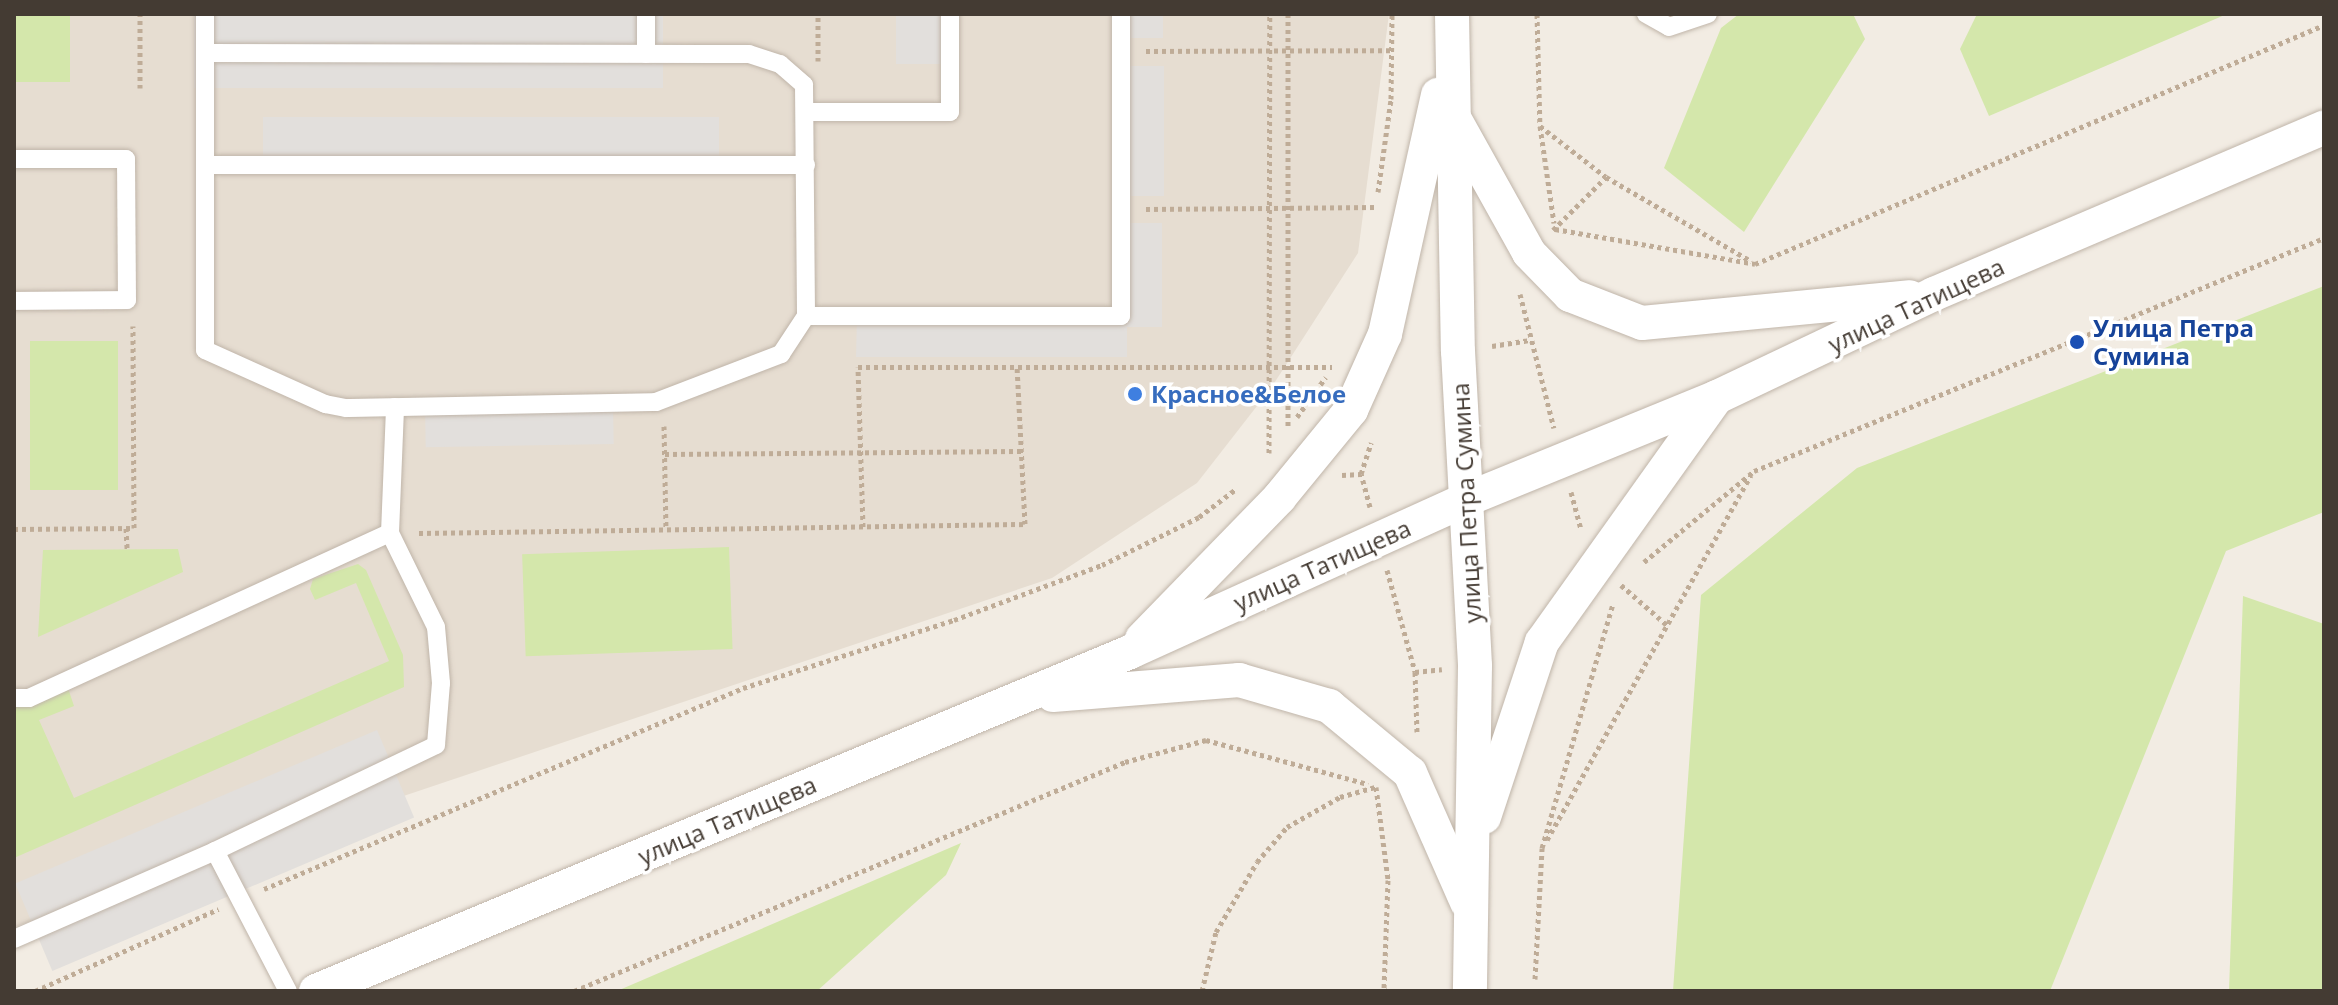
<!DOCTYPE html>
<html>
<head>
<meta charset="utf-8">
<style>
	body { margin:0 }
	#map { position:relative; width:2338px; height:1005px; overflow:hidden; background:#f2ece3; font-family:"Open Sans",sans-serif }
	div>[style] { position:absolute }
	.residential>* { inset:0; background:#e6ddd1 }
	.green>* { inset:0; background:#d4e7ab; transform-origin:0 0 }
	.parking>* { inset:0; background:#e2dfdc; transform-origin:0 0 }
	.path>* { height:5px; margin-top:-2.5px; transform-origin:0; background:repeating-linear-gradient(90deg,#bfac97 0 4px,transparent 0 8px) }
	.roads { filter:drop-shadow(0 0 2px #c0b5a9) drop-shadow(0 0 2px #c0b5a9) }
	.service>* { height:18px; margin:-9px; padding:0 9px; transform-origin:9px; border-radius:9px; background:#fff }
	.minor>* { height:34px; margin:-17px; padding:0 17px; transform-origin:17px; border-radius:17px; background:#fff }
	.dots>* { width:22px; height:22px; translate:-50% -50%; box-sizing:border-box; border:4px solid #fff; border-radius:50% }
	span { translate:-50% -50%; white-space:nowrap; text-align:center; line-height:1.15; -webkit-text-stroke:7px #fff; paint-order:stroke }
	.street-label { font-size:24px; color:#443b33 }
	.transit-label { font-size:24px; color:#164399; font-weight:700 }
	.left { translate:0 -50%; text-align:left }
	.shop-label { font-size:24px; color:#366cbe; font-weight:700 }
	.frame { position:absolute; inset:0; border:16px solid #443b33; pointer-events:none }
</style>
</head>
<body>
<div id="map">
	<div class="residential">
		<div style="clip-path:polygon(14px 14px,1389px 14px,1358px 253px,1271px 388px,1197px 483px,1052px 578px,14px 927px)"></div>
	</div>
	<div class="green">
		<div style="left:14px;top:14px;width:56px;height:68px"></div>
		<div style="clip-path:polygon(1739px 14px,1853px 14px,1865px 39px,1744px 232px,1664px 168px,1721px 28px)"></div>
		<div style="clip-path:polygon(1977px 14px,2227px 14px,1989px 116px,1960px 49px)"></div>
		<div style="clip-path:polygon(2324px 286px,2324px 512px,2226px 551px,2050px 991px,1673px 991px,1701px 595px,1857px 468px)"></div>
		<div style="left:30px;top:341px;width:88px;height:149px"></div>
		<div style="left:729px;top:547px;width:102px;height:207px;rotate:88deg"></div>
		<div style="clip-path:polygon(178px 549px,183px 572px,38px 637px,43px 550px)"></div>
		<div style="clip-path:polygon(358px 564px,366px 570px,403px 655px,404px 687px,14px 858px,14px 704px,63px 687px,69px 691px,74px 706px,39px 720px,74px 798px,389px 661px,356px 583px,315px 600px,310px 589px,313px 579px)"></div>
		<div style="clip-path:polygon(2243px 596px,2324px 624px,2324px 991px,2229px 991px)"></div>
		<div style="clip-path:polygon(961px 843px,946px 875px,817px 991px,617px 991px)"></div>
	</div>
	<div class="parking">
		<div style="left:194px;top:14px;width:469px;height:74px"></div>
		<div style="left:896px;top:14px;width:54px;height:50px"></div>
		<div style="left:1121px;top:14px;width:42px;height:24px"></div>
		<div style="left:1121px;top:66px;width:43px;height:130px"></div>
		<div style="left:263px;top:117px;width:456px;height:48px"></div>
		<div style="clip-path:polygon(1121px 223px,1162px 223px,1162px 327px,1127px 327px,1127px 357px,856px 357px,857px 316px,1120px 316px)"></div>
		<div style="left:613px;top:404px;width:40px;height:188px;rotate:89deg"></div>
		<div style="left:377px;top:730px;width:95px;height:393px;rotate:67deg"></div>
	</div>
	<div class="path">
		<div style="left:1288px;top:14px;width:415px;rotate:90deg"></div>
		<div style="left:1537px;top:14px;width:112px;rotate:88.5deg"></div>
		<div style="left:1540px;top:126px;width:98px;rotate:81.8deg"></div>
		<div style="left:1146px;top:51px;width:246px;rotate:-0.2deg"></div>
		<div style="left:818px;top:61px;width:47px;rotate:-90deg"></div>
		<div style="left:140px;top:88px;width:74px;rotate:-90deg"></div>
		<div style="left:1540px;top:126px;width:83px;rotate:37.7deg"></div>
		<div style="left:1606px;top:177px;width:168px;rotate:30.1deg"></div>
		<div style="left:1378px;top:192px;width:94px;rotate:-82deg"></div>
		<div style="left:1391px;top:99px;width:85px;rotate:-89.3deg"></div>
		<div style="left:1146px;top:209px;width:230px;rotate:-0.5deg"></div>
		<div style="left:1555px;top:229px;width:203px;rotate:9.9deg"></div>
		<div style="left:1755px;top:264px;width:617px;rotate:-22.78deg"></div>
		<div style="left:1553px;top:230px;width:75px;rotate:-45deg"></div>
		<div style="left:1520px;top:294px;width:138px;rotate:75.8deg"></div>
		<div style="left:1492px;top:346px;width:38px;rotate:-9deg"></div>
		<div style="left:1297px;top:417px;width:49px;rotate:-54.1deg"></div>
		<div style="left:664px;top:426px;width:103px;rotate:88.9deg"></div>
		<div style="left:1269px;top:453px;width:439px;rotate:-89.9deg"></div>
		<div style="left:665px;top:454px;width:356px;rotate:-0.5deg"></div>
		<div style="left:1342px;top:475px;width:19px;rotate:-3deg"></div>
		<div style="left:1571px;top:492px;width:38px;rotate:75deg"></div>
		<div style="left:1370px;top:507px;width:34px;rotate:-105deg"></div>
		<div style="left:1361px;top:474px;width:33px;rotate:-72deg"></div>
		<div style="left:863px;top:527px;width:160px;rotate:-91.8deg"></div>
		<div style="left:858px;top:367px;width:474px"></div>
		<div style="left:126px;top:528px;width:22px;rotate:87deg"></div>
		<div style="left:14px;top:529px;width:120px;rotate:-0.5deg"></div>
		<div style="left:134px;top:528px;width:202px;rotate:-90.3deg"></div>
		<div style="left:419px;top:533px;width:606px;rotate:-0.85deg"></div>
		<div style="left:1025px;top:524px;width:157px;rotate:-92.9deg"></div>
		<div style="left:1644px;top:562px;width:143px;rotate:-39.6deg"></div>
		<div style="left:1754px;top:471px;width:616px;rotate:-22.23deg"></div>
		<div style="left:1387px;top:570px;width:106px;rotate:74.6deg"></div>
		<div style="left:1415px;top:672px;width:60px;rotate:88.1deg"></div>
		<div style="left:1621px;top:585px;width:61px;rotate:41deg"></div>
		<div style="left:1415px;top:672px;width:27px;rotate:-6deg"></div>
		<div style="left:1547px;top:840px;width:418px;rotate:-60.8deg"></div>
		<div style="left:264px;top:889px;width:519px;rotate:-22.76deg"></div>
		<div style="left:743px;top:688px;width:222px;rotate:-17.9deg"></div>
		<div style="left:954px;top:620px;width:158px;rotate:-20.4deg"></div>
		<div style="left:1102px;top:565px;width:108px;rotate:-26.3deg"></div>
		<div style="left:1199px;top:517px;width:46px;rotate:-37.1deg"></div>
		<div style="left:1535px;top:979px;width:131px;rotate:-86.9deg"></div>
		<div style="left:1542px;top:848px;width:254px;rotate:-73.8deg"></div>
		<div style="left:35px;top:991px;width:201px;rotate:-24.1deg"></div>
		<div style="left:574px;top:991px;width:597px;rotate:-22.57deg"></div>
		<div style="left:1125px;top:762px;width:84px;rotate:-15.2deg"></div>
		<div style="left:1206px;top:740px;width:168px;rotate:15.2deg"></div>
		<div style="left:1202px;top:991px;width:61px;rotate:-76.7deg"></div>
		<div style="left:1216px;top:932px;width:81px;rotate:-59.6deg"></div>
		<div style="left:1257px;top:862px;width:46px;rotate:-49.4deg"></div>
		<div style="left:1287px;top:827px;width:61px;rotate:-29.5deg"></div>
		<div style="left:1340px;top:797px;width:37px;rotate:-16deg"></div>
		<div style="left:1376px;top:787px;width:94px;rotate:82.6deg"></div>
		<div style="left:1388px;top:880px;width:111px;rotate:92.1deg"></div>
	</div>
	<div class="roads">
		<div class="service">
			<div style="left:205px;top:14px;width:336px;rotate:90deg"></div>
			<div style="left:205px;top:350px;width:132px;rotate:24.2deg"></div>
			<div style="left:325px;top:404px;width:21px;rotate:11deg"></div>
			<div style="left:346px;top:408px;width:310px;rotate:-1.1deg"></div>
			<div style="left:656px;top:402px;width:134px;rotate:-21deg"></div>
			<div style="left:781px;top:354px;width:45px;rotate:-56.7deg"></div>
			<div style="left:806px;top:316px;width:315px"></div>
			<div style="left:1121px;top:316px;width:302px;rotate:-90deg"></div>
			<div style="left:646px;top:14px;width:40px;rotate:90deg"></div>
			<div style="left:1646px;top:14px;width:26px;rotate:29deg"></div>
			<div style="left:1669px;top:27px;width:41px;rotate:-18.4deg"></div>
			<div style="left:205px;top:53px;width:544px;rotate:0.11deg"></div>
			<div style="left:749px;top:54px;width:33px;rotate:18deg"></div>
			<div style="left:780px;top:64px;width:32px;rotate:41deg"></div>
			<div style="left:804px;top:85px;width:231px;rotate:89.5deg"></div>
			<div style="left:806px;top:112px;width:144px"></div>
			<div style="left:950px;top:112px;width:98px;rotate:-90deg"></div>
			<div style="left:14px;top:159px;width:112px"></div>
			<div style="left:126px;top:159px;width:141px;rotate:89.6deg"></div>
			<div style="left:127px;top:300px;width:113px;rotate:179.5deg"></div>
			<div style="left:205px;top:165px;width:601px"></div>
			<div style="left:14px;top:698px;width:15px"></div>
			<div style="left:29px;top:698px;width:397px;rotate:-24.6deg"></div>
			<div style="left:215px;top:851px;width:158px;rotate:62.5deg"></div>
			<div style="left:14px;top:939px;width:219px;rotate:-23.6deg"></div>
			<div style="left:215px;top:851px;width:245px;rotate:-25.6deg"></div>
			<div style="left:436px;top:745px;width:62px;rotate:-85.4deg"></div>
			<div style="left:441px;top:683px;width:56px;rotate:-95.1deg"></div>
			<div style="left:436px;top:627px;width:105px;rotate:-116.1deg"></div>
			<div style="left:390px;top:533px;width:126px;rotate:-87.7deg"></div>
		</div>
		<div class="minor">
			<div style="left:1452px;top:14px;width:337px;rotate:89deg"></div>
			<div style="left:1458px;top:351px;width:315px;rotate:86.9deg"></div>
			<div style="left:1475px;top:666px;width:325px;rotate:90.9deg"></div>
			<div style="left:1454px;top:118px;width:154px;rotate:60.9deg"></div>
			<div style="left:1529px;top:253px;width:59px;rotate:45.7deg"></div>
			<div style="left:1570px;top:295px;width:77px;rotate:21.3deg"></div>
			<div style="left:1642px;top:323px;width:269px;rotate:-5.5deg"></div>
			<div style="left:1142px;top:639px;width:197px;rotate:-45.8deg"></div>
			<div style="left:1279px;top:498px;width:114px;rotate:-50.7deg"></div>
			<div style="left:1351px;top:410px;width:83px;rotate:-65.9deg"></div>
			<div style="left:1385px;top:334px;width:245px;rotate:-77.5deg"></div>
			<div style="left:1053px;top:695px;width:187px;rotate:-4.6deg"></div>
			<div style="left:1239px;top:680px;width:94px;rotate:16.1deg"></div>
			<div style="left:1329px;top:706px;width:105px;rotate:39.6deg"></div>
			<div style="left:1410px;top:773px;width:141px;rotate:66.2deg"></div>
			<div style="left:1484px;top:817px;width:184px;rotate:-71.7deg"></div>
			<div style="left:1542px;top:642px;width:300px;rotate:-54.5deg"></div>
			<div style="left:316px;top:991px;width:882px;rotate:-22.61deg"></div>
			<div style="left:1130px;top:652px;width:368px;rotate:-24.4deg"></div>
			<div style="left:1465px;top:500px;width:272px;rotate:-22.2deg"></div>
			<div style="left:1717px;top:397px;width:240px;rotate:-25.4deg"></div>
			<div style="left:1934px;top:294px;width:424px;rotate:-23.1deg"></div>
		</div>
	</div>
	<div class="dots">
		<div style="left:2077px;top:342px;background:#1a4fb4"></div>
		<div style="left:1135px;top:394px;background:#3f7fe0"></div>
	</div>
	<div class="street-label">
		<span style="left:1916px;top:305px;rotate:-25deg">улица Татищева</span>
		<span style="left:1466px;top:503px;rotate:-93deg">улица Петра Сумина</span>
		<span style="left:1322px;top:565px;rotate:-24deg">улица Татищева</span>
		<span style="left:727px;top:820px;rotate:-23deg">улица Татищева</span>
	</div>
	<div class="transit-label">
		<span class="left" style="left:2093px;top:342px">Улица Петра<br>Сумина</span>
	</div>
	<div class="shop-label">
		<span class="left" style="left:1151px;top:394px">Красное&amp;Белое</span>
	</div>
	<div class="frame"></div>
</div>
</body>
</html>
